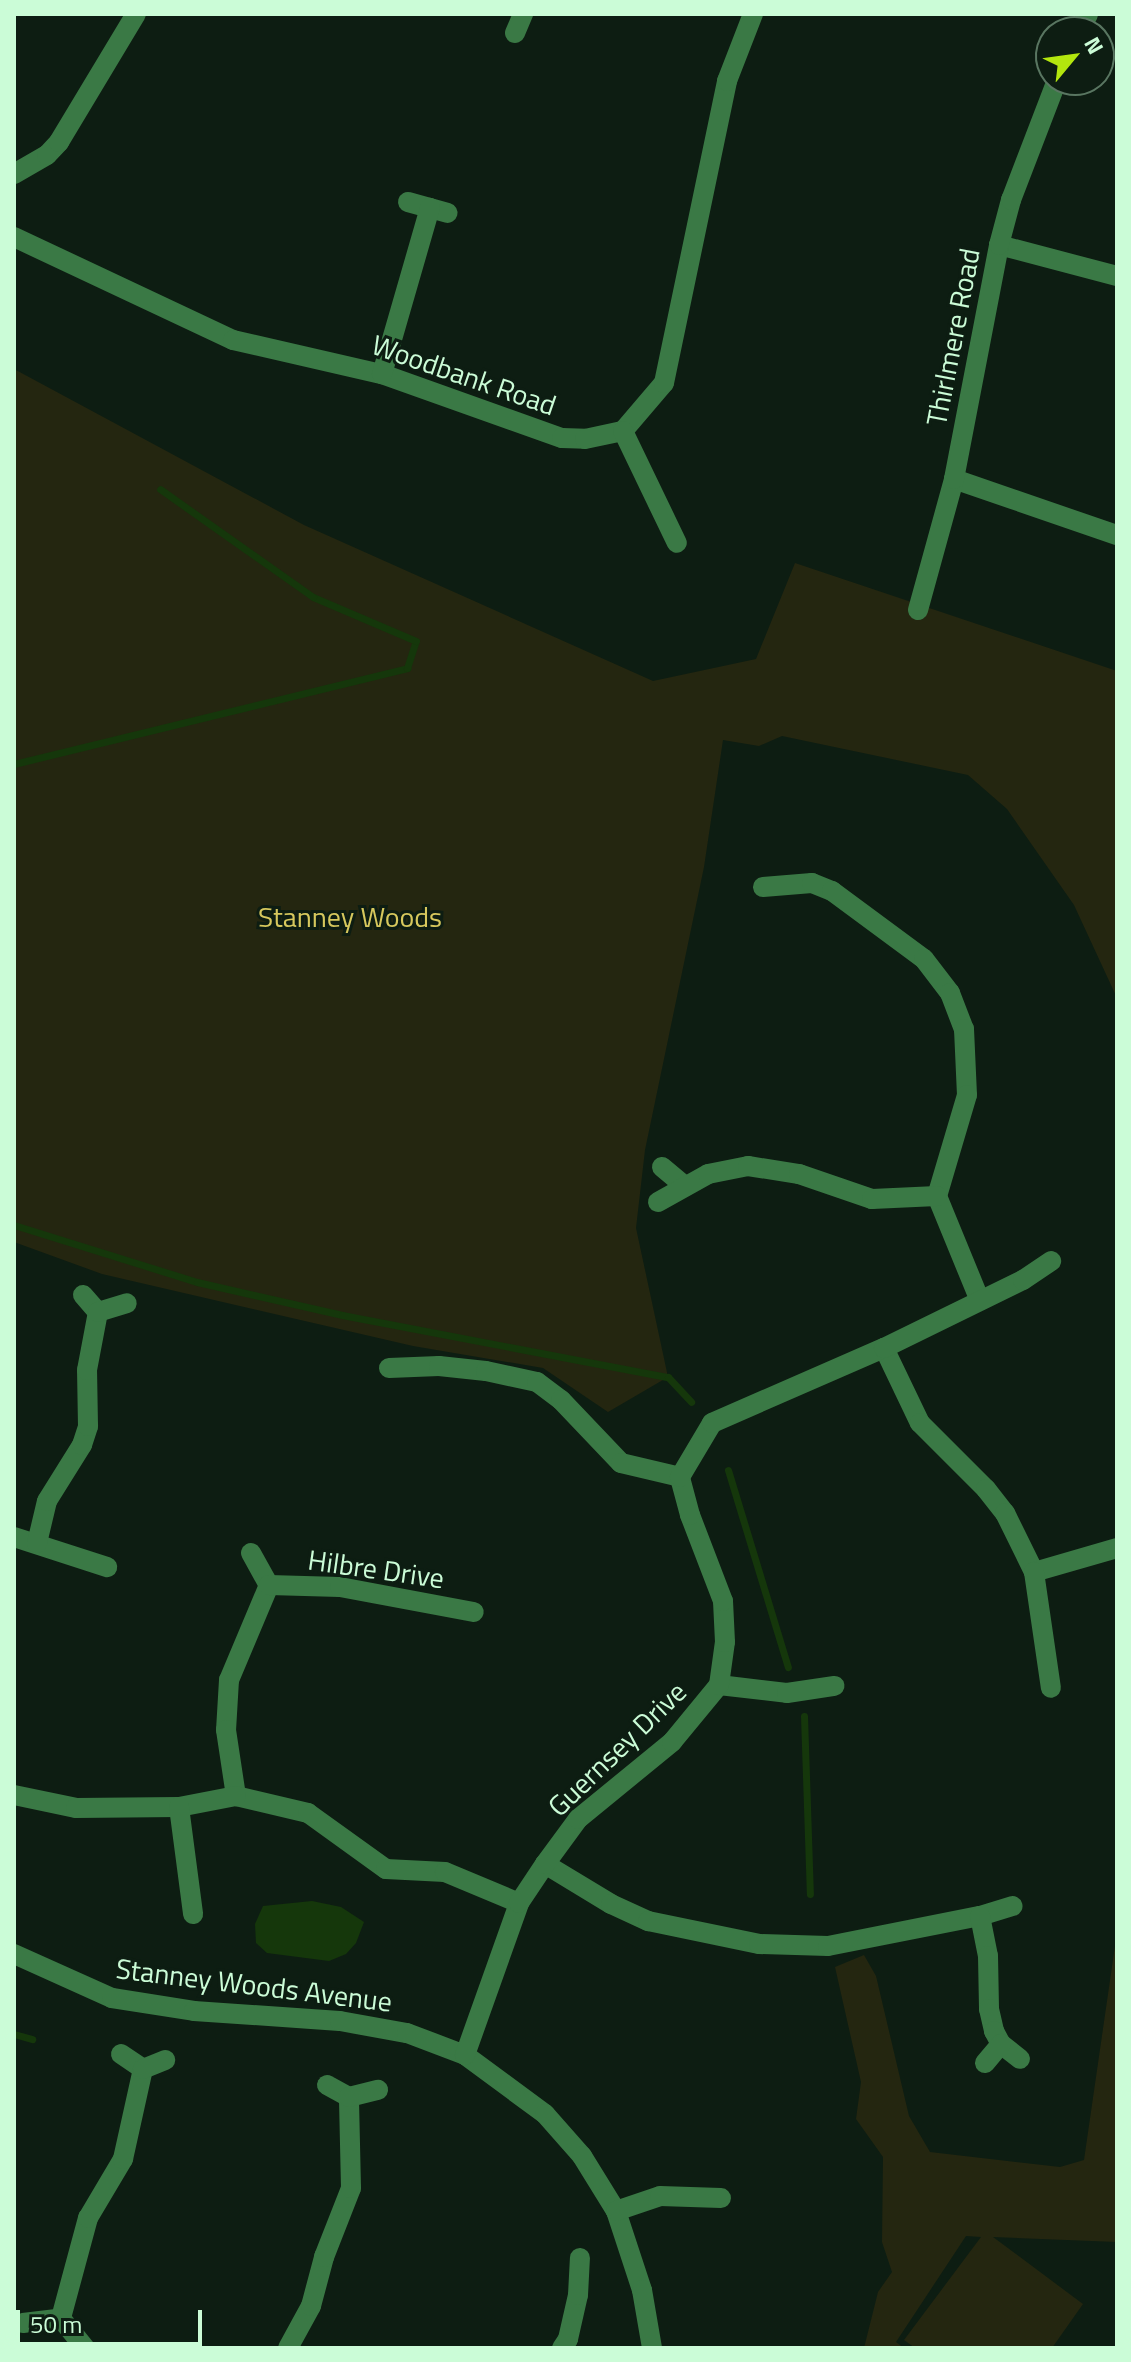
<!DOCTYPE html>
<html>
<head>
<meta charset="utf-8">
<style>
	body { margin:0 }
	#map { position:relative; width:1131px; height:2362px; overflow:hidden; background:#0d1d12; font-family:"Titillium Web",sans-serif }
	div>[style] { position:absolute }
	.green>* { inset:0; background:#242610 }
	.water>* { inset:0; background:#15370b }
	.stream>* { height:7px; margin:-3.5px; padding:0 3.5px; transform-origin:3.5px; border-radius:3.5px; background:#15370b }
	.minor>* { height:20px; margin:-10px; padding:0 10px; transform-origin:10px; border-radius:10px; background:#3a7945 }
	span { translate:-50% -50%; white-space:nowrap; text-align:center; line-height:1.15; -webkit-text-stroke:6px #0d1d12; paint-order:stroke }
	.street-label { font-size:28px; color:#cbfcd7 }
	.park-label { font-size:28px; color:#d6c85d }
	.frame { position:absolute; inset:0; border:16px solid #cbfcd7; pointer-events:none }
	.north { position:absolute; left:1035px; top:16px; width:80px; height:80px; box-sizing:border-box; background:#0d1d12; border:2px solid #597661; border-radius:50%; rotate:61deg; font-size:22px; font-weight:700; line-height:32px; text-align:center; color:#cbfcd7 }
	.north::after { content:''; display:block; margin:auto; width:28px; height:36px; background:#b3e60e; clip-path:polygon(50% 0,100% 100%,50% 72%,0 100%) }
	.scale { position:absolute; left:16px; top:2310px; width:186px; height:36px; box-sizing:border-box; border:4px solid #cbfcd7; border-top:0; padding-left:10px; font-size:24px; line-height:28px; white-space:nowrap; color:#cbfcd7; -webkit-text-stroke:6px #0d1d12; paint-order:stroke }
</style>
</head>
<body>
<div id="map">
	<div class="green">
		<div style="clip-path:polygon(14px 369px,304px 525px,653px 681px,756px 659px,795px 563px,1117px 671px,1117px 998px,1074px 905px,1007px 809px,968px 775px,782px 736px,759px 746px,723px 740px,704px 867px,645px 1150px,636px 1228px,668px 1377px,608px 1412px,543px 1368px,413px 1346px,102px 1274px,14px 1242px)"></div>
		<div style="clip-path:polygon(1117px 1932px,1117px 2242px,993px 2237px,1083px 2304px,1052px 2348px,915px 2348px,904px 2340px,981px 2237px,966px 2236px,896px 2342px,904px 2348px,864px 2348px,878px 2292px,892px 2272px,882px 2242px,883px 2157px,856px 2119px,861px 2082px,835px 1967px,864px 1955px,876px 1976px,909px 2116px,930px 2152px,1060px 2167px,1084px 2160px)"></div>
	</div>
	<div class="water">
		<div style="clip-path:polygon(312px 1901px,341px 1907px,364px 1922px,356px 1943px,346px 1954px,329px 1961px,267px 1953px,256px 1943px,255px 1924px,263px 1906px)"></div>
	</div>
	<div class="stream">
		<div style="left:14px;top:764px;width:405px;rotate:-13.7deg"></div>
		<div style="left:407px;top:668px;width:28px;rotate:-72deg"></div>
		<div style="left:416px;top:641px;width:112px;rotate:-156.9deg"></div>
		<div style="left:313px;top:597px;width:187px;rotate:-144.8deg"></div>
		<div style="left:14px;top:1225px;width:192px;rotate:17.3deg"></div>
		<div style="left:197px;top:1282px;width:149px;rotate:12.8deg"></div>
		<div style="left:342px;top:1315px;width:332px;rotate:10.8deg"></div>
		<div style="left:668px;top:1377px;width:34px;rotate:47deg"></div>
		<div style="left:728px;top:1470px;width:206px;rotate:73.1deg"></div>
		<div style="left:804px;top:1716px;width:178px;rotate:88.1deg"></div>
		<div style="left:14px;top:2034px;width:19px;rotate:16deg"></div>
	</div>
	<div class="minor">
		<div style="left:1079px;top:32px;width:20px;rotate:-63deg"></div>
		<div style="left:515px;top:33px;width:21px;rotate:-67deg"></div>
		<div style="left:14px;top:174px;width:38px;rotate:-30deg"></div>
		<div style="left:47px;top:155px;width:18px;rotate:-47deg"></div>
		<div style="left:59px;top:142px;width:149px;rotate:-59deg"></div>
		<div style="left:408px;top:202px;width:41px;rotate:15.4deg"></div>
		<div style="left:14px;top:237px;width:242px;rotate:25.2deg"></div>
		<div style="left:233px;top:340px;width:153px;rotate:12.9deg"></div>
		<div style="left:382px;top:374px;width:191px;rotate:19.6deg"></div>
		<div style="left:562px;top:438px;width:23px;rotate:2deg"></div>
		<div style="left:585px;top:439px;width:39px;rotate:-12deg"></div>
		<div style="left:623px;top:431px;width:63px;rotate:-49.5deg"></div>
		<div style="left:664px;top:383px;width:309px;rotate:-78.2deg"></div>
		<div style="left:727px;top:81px;width:72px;rotate:-68.8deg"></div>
		<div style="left:999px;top:245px;width:122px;rotate:14.7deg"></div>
		<div style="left:382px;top:374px;width:173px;rotate:-73.9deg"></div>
		<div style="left:623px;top:431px;width:124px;rotate:64.3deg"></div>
		<div style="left:954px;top:479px;width:172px;rotate:19deg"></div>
		<div style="left:918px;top:610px;width:136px;rotate:-74.6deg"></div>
		<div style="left:954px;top:479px;width:238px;rotate:-79.1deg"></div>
		<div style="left:999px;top:245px;width:47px;rotate:-75.1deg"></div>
		<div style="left:1011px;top:200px;width:129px;rotate:-69deg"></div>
		<div style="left:763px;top:887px;width:49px;rotate:-4.7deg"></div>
		<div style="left:812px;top:883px;width:22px;rotate:22deg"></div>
		<div style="left:832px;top:891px;width:114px;rotate:36.5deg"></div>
		<div style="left:924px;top:959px;width:43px;rotate:52.6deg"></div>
		<div style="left:950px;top:993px;width:39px;rotate:69deg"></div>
		<div style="left:964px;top:1029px;width:66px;rotate:87.4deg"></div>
		<div style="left:967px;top:1095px;width:105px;rotate:106.5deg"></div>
		<div style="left:937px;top:1196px;width:113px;rotate:67.7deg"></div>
		<div style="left:662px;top:1167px;width:30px;rotate:40deg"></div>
		<div style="left:658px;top:1202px;width:57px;rotate:-29.2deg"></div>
		<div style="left:708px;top:1174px;width:41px;rotate:-11.3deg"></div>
		<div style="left:748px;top:1166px;width:52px;rotate:8.9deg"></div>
		<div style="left:799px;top:1174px;width:77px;rotate:18.9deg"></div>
		<div style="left:872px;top:1199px;width:65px;rotate:-2.6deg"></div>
		<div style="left:83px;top:1295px;width:23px;rotate:49deg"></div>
		<div style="left:884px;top:1348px;width:83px;rotate:64.4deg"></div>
		<div style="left:920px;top:1423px;width:93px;rotate:45deg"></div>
		<div style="left:986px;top:1489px;width:31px;rotate:52deg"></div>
		<div style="left:1005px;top:1513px;width:66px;rotate:63.8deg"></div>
		<div style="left:1034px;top:1572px;width:86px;rotate:-16.1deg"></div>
		<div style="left:389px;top:1368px;width:50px;rotate:-2.3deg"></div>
		<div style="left:439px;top:1366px;width:47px;rotate:6.1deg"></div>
		<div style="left:486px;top:1371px;width:52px;rotate:12.2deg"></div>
		<div style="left:537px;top:1382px;width:30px;rotate:37deg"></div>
		<div style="left:561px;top:1400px;width:87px;rotate:46.4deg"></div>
		<div style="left:621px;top:1463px;width:61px;rotate:13.3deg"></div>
		<div style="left:14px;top:1537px;width:98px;rotate:17.9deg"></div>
		<div style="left:37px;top:1543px;width:43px;rotate:-76.6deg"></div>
		<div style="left:47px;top:1501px;width:66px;rotate:-58deg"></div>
		<div style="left:82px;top:1445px;width:20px;rotate:-72deg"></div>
		<div style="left:88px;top:1426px;width:56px;rotate:-91deg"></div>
		<div style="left:87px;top:1370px;width:59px;rotate:-79.3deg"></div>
		<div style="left:98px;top:1312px;width:30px;rotate:-17deg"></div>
		<div style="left:251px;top:1553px;width:37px;rotate:61deg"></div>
		<div style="left:269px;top:1585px;width:103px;rotate:112.8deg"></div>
		<div style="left:229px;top:1680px;width:50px;rotate:93.4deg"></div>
		<div style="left:226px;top:1730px;width:67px;rotate:81.4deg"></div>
		<div style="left:236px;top:1796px;width:74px;rotate:13.3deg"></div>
		<div style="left:308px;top:1813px;width:96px;rotate:35.7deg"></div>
		<div style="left:386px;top:1869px;width:59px;rotate:2.9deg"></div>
		<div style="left:445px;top:1872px;width:80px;rotate:22.7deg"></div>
		<div style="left:1034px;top:1572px;width:117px;rotate:81.7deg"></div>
		<div style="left:269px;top:1585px;width:71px;rotate:1.6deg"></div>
		<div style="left:340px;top:1587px;width:136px;rotate:10.6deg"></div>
		<div style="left:719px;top:1685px;width:68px;rotate:6.7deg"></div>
		<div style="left:787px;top:1693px;width:48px;rotate:-8.5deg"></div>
		<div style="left:14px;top:1795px;width:63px;rotate:11.8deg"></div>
		<div style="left:76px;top:1808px;width:103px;rotate:-0.6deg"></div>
		<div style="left:179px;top:1807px;width:58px;rotate:-10.9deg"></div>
		<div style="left:179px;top:1807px;width:108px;rotate:82.5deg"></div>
		<div style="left:545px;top:1864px;width:77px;rotate:31.2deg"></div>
		<div style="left:611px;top:1904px;width:41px;rotate:24.7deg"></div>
		<div style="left:648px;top:1921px;width:113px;rotate:11.7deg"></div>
		<div style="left:759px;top:1944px;width:69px;rotate:1.7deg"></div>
		<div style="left:828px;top:1946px;width:155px;rotate:-11.2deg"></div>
		<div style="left:980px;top:1916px;width:34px;rotate:-17deg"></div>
		<div style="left:980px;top:1916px;width:41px;rotate:78.7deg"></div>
		<div style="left:988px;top:1956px;width:53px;rotate:88.9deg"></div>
		<div style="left:989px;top:2009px;width:23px;rotate:77deg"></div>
		<div style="left:994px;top:2031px;width:15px;rotate:62deg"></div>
		<div style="left:1001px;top:2044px;width:24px;rotate:38deg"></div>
		<div style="left:14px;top:1954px;width:107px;rotate:24.2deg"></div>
		<div style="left:112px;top:1998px;width:83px;rotate:9deg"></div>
		<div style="left:194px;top:2011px;width:146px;rotate:3.9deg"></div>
		<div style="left:340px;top:2021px;width:68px;rotate:10.2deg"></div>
		<div style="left:407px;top:2033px;width:62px;rotate:20.8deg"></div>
		<div style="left:465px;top:2055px;width:99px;rotate:36.4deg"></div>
		<div style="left:545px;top:2114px;width:56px;rotate:48.6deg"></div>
		<div style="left:582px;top:2156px;width:65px;rotate:58.3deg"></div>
		<div style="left:616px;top:2211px;width:83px;rotate:71.8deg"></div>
		<div style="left:642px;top:2290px;width:59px;rotate:80.2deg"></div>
		<div style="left:121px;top:2054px;width:27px;rotate:34deg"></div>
		<div style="left:465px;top:2055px;width:161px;rotate:-70.4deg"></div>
		<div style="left:519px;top:1903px;width:47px;rotate:-56.3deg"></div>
		<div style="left:545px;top:1864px;width:56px;rotate:-53.7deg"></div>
		<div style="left:578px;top:1819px;width:122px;rotate:-39.3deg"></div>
		<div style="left:672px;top:1742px;width:74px;rotate:-50.5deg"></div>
		<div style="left:719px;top:1685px;width:43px;rotate:-82.1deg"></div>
		<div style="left:725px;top:1642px;width:41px;rotate:-92.8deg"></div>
		<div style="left:723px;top:1601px;width:92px;rotate:-111deg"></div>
		<div style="left:690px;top:1515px;width:39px;rotate:-105deg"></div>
		<div style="left:680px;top:1477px;width:63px;rotate:-59.3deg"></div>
		<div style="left:712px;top:1423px;width:188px;rotate:-23.6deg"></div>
		<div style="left:884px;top:1348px;width:155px;rotate:-26.1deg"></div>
		<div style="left:1023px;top:1280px;width:34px;rotate:-34deg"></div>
		<div style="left:985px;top:2063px;width:25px;rotate:-50deg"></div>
		<div style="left:327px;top:2085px;width:25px;rotate:29deg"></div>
		<div style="left:616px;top:2211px;width:46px;rotate:-18.8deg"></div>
		<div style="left:660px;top:2196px;width:61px;rotate:1.9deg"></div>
		<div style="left:23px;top:2323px;width:38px;rotate:-7deg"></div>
		<div style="left:85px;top:2348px;width:38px;rotate:-129deg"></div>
		<div style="left:61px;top:2318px;width:104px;rotate:-74.9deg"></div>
		<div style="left:88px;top:2218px;width:69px;rotate:-59.3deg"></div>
		<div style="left:123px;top:2159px;width:92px;rotate:-77.5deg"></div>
		<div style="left:143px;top:2069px;width:24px;rotate:-22deg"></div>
		<div style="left:288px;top:2348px;width:48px;rotate:-61.3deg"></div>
		<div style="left:311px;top:2306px;width:51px;rotate:-75.1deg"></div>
		<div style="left:324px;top:2257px;width:74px;rotate:-68.6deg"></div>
		<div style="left:351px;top:2188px;width:91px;rotate:-91.3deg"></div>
		<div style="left:349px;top:2097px;width:30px;rotate:-14deg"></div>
		<div style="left:562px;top:2348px;width:11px;rotate:-56deg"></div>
		<div style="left:568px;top:2339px;width:45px;rotate:-77.2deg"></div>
		<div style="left:578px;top:2295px;width:37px;rotate:-87deg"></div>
	</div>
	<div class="street-label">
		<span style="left:953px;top:337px;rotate:-79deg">Thirlmere Road</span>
		<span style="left:464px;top:375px;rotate:19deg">Woodbank Road</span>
		<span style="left:376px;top:1569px;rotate:8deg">Hilbre Drive</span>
		<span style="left:617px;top:1749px;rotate:-44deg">Guernsey Drive</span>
		<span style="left:254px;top:1985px;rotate:7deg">Stanney Woods Avenue</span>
	</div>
	<div class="park-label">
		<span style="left:350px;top:917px">Stanney Woods</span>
	</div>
	<div class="frame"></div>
	<div class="north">N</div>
	<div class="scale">50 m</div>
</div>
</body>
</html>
